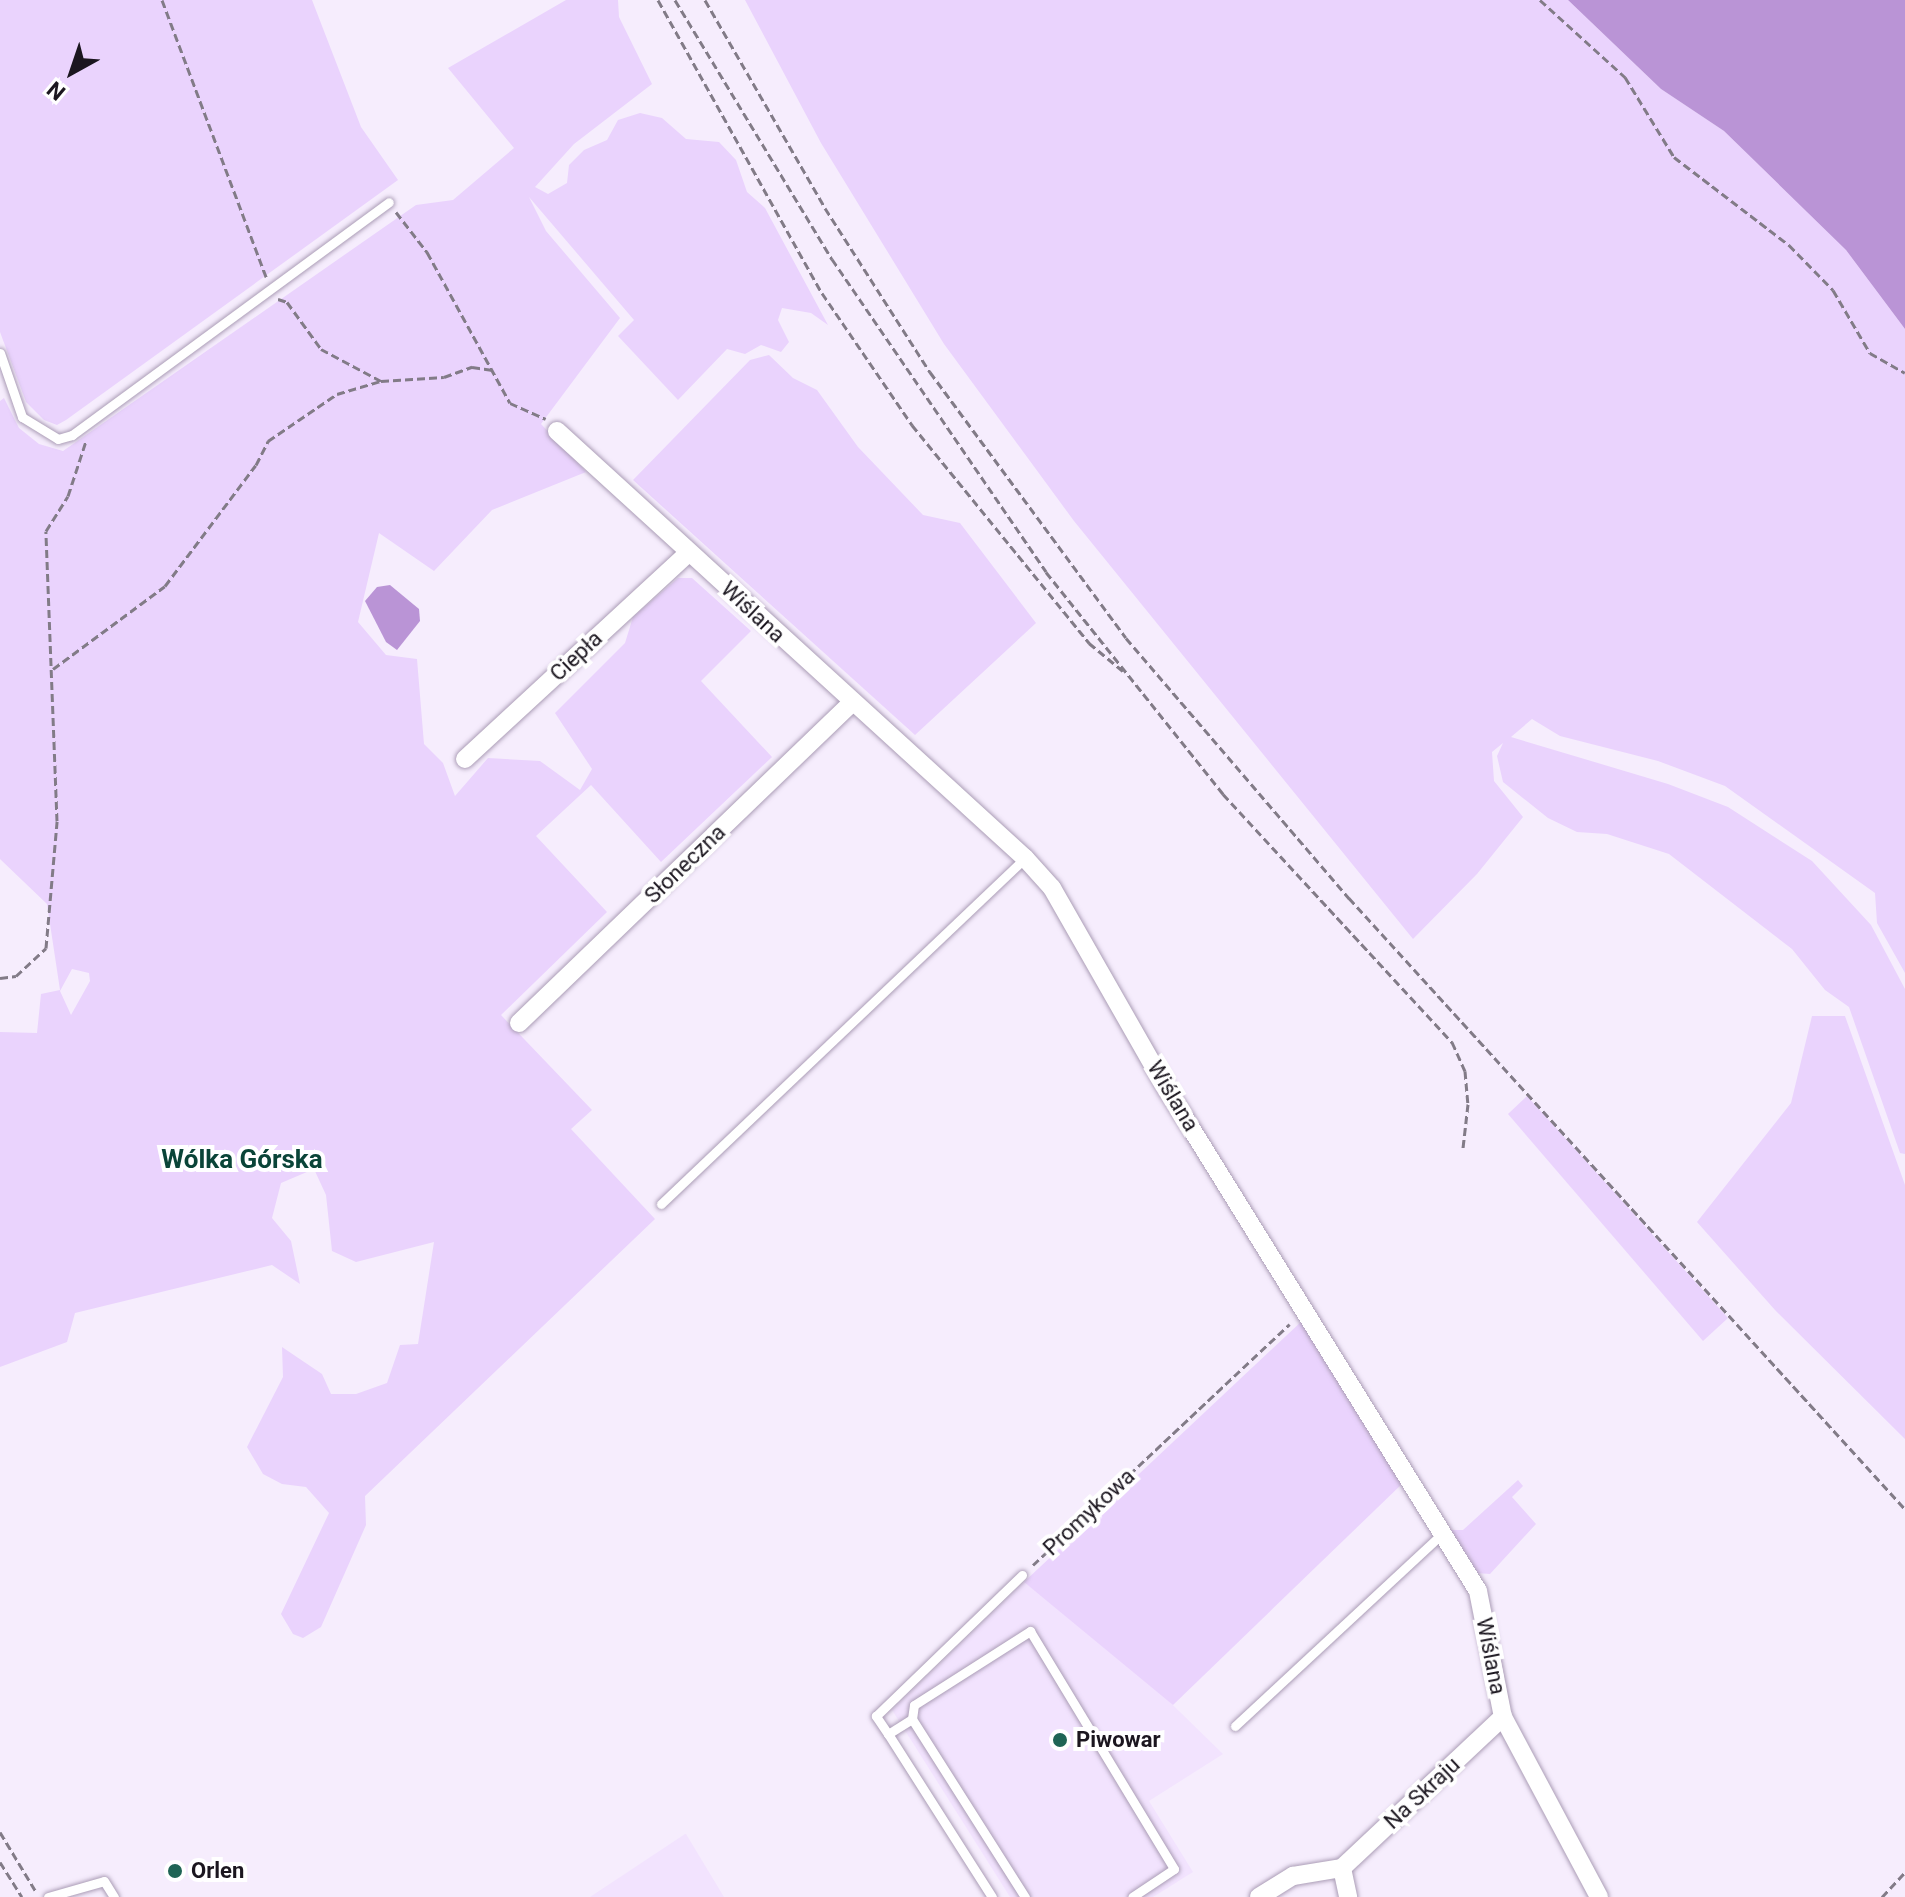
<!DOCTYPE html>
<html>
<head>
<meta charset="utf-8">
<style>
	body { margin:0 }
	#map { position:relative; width:1905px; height:1897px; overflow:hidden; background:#f6edfd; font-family:Roboto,sans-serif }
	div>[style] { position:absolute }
	.built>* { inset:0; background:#f2e3fe }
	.green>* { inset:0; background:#ead3fd }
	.water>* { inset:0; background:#ba94d6 }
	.path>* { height:3px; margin-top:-1.5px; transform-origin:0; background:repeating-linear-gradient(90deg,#827b87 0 8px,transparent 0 12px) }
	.roads { filter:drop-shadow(0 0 2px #ab9db6) drop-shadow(0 0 2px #ab9db6) }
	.lane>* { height:9px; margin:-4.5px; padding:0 4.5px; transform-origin:4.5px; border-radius:4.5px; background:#fff }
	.street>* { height:18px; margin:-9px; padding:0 9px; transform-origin:9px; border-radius:9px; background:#fff }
	.dots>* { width:22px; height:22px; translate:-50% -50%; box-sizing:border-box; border:4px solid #fff; border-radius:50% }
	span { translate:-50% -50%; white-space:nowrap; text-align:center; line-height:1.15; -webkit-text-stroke:8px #fff; paint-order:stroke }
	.street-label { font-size:22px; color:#1b161f }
	.poi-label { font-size:22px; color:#1b161f; font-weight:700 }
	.left { translate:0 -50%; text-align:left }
	.quarter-label { font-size:26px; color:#0a4438; font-weight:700 }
	.north { position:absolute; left:32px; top:32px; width:80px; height:80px; -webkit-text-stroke:6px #fff; paint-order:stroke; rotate:220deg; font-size:22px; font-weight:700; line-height:32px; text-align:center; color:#1b161f }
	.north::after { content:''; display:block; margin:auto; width:28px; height:36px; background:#1b161f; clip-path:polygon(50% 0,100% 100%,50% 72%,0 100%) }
</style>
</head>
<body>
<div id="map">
	<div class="built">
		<div style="clip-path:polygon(1024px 1582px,1138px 1671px,1223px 1754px,1149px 1801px,1193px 1872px,1153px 1897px,1010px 1897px,892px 1710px)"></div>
		<div style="clip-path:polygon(686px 1834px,724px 1897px,590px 1897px,685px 1834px)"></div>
	</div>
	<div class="green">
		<div style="clip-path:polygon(0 0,312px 0,361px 127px,398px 180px,66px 420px,57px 425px,44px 420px,26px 402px,0 332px)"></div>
		<div style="clip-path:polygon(evenodd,566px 0,618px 0,619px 17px,652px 84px,574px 144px,535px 187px,548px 194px,567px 183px,569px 165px,584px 150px,607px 140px,618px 120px,640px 113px,662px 118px,686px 139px,719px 142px,736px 160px,747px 192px,765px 208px,828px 325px,811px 313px,782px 308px,778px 320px,789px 342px,781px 352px,761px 345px,745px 354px,727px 349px,678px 400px,618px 336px,634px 320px,529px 197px,546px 231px,620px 318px,541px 424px,586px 472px,492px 510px,434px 571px,379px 533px,358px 622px,386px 655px,417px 659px,424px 744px,443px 763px,455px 796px,488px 758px,540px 761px,580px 790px,592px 769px,555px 713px,625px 643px,633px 617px,678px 578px,692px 578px,751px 631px,701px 681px,772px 757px,661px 862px,591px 785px,536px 836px,607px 912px,501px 1015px,592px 1110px,571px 1129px,655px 1219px,365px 1496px,366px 1525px,321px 1627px,303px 1638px,293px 1634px,281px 1614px,329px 1513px,306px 1487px,282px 1484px,263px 1474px,247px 1447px,283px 1377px,282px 1347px,322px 1374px,331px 1394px,356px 1394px,387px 1383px,400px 1345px,418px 1344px,434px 1242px,356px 1262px,332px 1251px,326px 1195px,314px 1169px,281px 1183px,272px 1218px,291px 1241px,300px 1284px,272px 1265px,75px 1313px,67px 1342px,0 1367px,0 1032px,37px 1033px,41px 994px,60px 990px,47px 904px,0 859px,0 401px,4px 398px,19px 428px,39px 444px,63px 451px,416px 205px,453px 200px,514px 148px,448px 68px,566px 0,72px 969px,89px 973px,90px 981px,71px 1015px,60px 991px,72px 969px)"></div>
		<div style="clip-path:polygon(745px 0,1568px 0,1661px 89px,1724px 131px,1846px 250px,1905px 329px,1905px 973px,1877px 923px,1875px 893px,1725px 786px,1658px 761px,1560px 736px,1532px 719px,1511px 737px,1668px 784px,1728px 807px,1812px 861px,1871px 925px,1905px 989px,1905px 1154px,1900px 1153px,1849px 1007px,1825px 990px,1792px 949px,1669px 854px,1607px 834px,1577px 832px,1548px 818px,1503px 782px,1497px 756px,1503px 743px,1492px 752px,1494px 781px,1523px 817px,1477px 874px,1413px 939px,1074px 521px,944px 344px,821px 143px)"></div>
		<div style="clip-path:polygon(769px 355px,793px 378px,817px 390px,858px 447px,923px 515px,960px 523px,1036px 623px,915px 735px,633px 480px,750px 360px)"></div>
		<div style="clip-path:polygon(1812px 1016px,1845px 1016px,1905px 1185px,1905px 1439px,1775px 1310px,1697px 1222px,1791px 1103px)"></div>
		<div style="clip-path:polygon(1527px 1096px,1728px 1318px,1703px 1341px,1508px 1114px)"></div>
		<div style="clip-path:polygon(1303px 1320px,1404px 1482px,1173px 1705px,1024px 1582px)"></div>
		<div style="clip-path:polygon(1518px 1480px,1523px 1486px,1512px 1497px,1536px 1524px,1490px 1574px,1476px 1573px,1451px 1530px,1463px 1530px)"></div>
	</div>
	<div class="water">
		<div style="clip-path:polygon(1568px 0,1905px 0,1905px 329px,1846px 250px,1724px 131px,1661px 89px)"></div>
		<div style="clip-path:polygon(390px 585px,419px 609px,420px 621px,397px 650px,386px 642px,365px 601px,377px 587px)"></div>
	</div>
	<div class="path">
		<div style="left:162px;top:0;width:296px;rotate:69.4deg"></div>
		<div style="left:658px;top:0;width:336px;rotate:60.8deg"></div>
		<div style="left:822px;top:293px;width:160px;rotate:55.7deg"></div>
		<div style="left:912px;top:425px;width:281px;rotate:50.9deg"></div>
		<div style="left:1089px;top:643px;width:44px;rotate:39.5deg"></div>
		<div style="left:675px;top:0;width:303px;rotate:58.8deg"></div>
		<div style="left:832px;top:259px;width:379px;rotate:55.6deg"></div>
		<div style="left:1046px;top:572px;width:284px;rotate:51.4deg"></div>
		<div style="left:1223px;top:794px;width:338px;rotate:47.3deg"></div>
		<div style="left:1452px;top:1042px;width:32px;rotate:66deg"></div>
		<div style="left:1465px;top:1071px;width:33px;rotate:85deg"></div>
		<div style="left:1468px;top:1104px;width:44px;rotate:96.5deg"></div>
		<div style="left:705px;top:0;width:240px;rotate:60deg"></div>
		<div style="left:825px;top:208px;width:195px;rotate:57.4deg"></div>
		<div style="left:930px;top:372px;width:330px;rotate:53.6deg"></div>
		<div style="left:1126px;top:638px;width:343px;rotate:49.4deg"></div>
		<div style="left:1349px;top:898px;width:826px;rotate:47.7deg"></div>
		<div style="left:1540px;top:0;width:115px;rotate:42.2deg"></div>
		<div style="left:1625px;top:77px;width:94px;rotate:58.5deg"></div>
		<div style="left:1674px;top:157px;width:145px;rotate:37.4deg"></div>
		<div style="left:1789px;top:245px;width:63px;rotate:45.6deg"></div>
		<div style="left:1833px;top:290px;width:73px;rotate:59.6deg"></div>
		<div style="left:1870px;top:353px;width:40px;rotate:29.7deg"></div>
		<div style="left:396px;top:212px;width:51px;rotate:52.2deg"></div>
		<div style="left:427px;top:252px;width:172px;rotate:61.2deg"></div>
		<div style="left:510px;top:403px;width:39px;rotate:24deg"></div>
		<div style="left:278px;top:299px;width:9px;rotate:18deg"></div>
		<div style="left:287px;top:302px;width:58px;rotate:54.1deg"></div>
		<div style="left:321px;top:349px;width:68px;rotate:28.1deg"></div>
		<div style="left:381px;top:381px;width:63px;rotate:-3.6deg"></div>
		<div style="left:444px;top:377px;width:30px;rotate:-20deg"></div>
		<div style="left:472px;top:367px;width:21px;rotate:8deg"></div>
		<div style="left:53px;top:669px;width:139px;rotate:-36.5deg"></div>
		<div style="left:165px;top:586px;width:151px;rotate:-53.1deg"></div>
		<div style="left:256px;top:465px;width:27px;rotate:-63deg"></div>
		<div style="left:268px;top:441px;width:83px;rotate:-34.3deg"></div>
		<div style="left:337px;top:394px;width:46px;rotate:-16.5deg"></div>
		<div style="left:0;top:978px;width:16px;rotate:-7deg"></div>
		<div style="left:16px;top:976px;width:41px;rotate:-43deg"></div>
		<div style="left:46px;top:948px;width:127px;rotate:-85deg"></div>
		<div style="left:57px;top:821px;width:290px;rotate:-92.2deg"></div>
		<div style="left:46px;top:531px;width:41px;rotate:-57.8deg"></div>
		<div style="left:68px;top:496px;width:58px;rotate:-71.9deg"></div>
		<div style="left:1033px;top:1565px;width:352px;rotate:-43.2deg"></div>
		<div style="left:0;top:1832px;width:68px;rotate:58.9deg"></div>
		<div style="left:0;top:1862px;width:41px;rotate:57.8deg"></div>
		<div style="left:1882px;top:1897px;width:34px;rotate:-47deg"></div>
	</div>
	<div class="roads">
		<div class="lane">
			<div style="left:0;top:353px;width:68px;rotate:71deg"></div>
			<div style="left:22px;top:417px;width:42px;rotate:31.4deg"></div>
			<div style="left:58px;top:439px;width:15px;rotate:-16deg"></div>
			<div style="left:72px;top:435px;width:393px;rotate:-36.3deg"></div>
			<div style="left:661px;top:1204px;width:502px;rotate:-43.55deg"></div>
			<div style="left:912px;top:1719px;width:211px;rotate:57.6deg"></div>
			<div style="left:1235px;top:1726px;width:285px;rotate:-42.9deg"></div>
			<div style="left:888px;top:1734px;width:22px;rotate:-124deg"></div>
			<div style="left:876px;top:1716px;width:203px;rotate:-44deg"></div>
			<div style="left:48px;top:1897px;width:58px;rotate:-15.9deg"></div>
			<div style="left:104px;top:1881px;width:19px;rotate:58deg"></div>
			<div style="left:992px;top:1897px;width:193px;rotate:-122.5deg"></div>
			<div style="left:888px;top:1734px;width:28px;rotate:-32deg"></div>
			<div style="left:912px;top:1719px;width:14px;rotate:-82deg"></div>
			<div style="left:914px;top:1705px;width:138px;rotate:-32.5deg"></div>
			<div style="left:1030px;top:1631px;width:278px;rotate:58.8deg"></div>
			<div style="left:1174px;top:1869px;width:50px;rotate:146.3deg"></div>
		</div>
		<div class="street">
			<div style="left:557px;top:431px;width:634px;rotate:42.38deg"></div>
			<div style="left:1025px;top:858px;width:40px;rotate:48deg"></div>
			<div style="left:1052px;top:888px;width:234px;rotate:60.3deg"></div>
			<div style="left:1168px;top:1091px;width:588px;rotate:58.2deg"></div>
			<div style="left:1478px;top:1591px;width:128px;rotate:78.8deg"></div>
			<div style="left:1503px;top:1717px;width:204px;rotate:61.9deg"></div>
			<div style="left:465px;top:759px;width:304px;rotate:-42.7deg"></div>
			<div style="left:519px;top:1023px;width:460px;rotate:-43.9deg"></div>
			<div style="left:1342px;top:1868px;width:30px;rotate:78deg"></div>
			<div style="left:1259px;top:1897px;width:40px;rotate:-32deg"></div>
			<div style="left:1293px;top:1876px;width:50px;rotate:-9.3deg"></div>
			<div style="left:1342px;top:1868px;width:221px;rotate:-43.2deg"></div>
		</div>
	</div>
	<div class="dots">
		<div style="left:1060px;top:1740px;background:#1f6455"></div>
		<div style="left:175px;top:1871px;background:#1f6455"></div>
	</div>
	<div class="street-label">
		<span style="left:753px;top:612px;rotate:43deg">Wiślana</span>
		<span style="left:576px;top:656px;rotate:-43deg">Ciepła</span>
		<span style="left:685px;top:864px;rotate:-44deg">Słoneczna</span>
		<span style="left:1173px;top:1096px;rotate:59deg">Wiślana</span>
		<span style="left:1089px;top:1512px;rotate:-43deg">Promykowa</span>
		<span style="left:1491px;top:1656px;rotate:79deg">Wiślana</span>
		<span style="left:1422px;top:1793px;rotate:-43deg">Na Skraju</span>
	</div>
	<div class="poi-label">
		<span class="left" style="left:1076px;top:1740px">Piwowar</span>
		<span class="left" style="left:191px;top:1871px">Orlen</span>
	</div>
	<div class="quarter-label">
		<span style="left:242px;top:1160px">Wólka Górska</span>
	</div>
	<div class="north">N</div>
</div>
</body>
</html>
